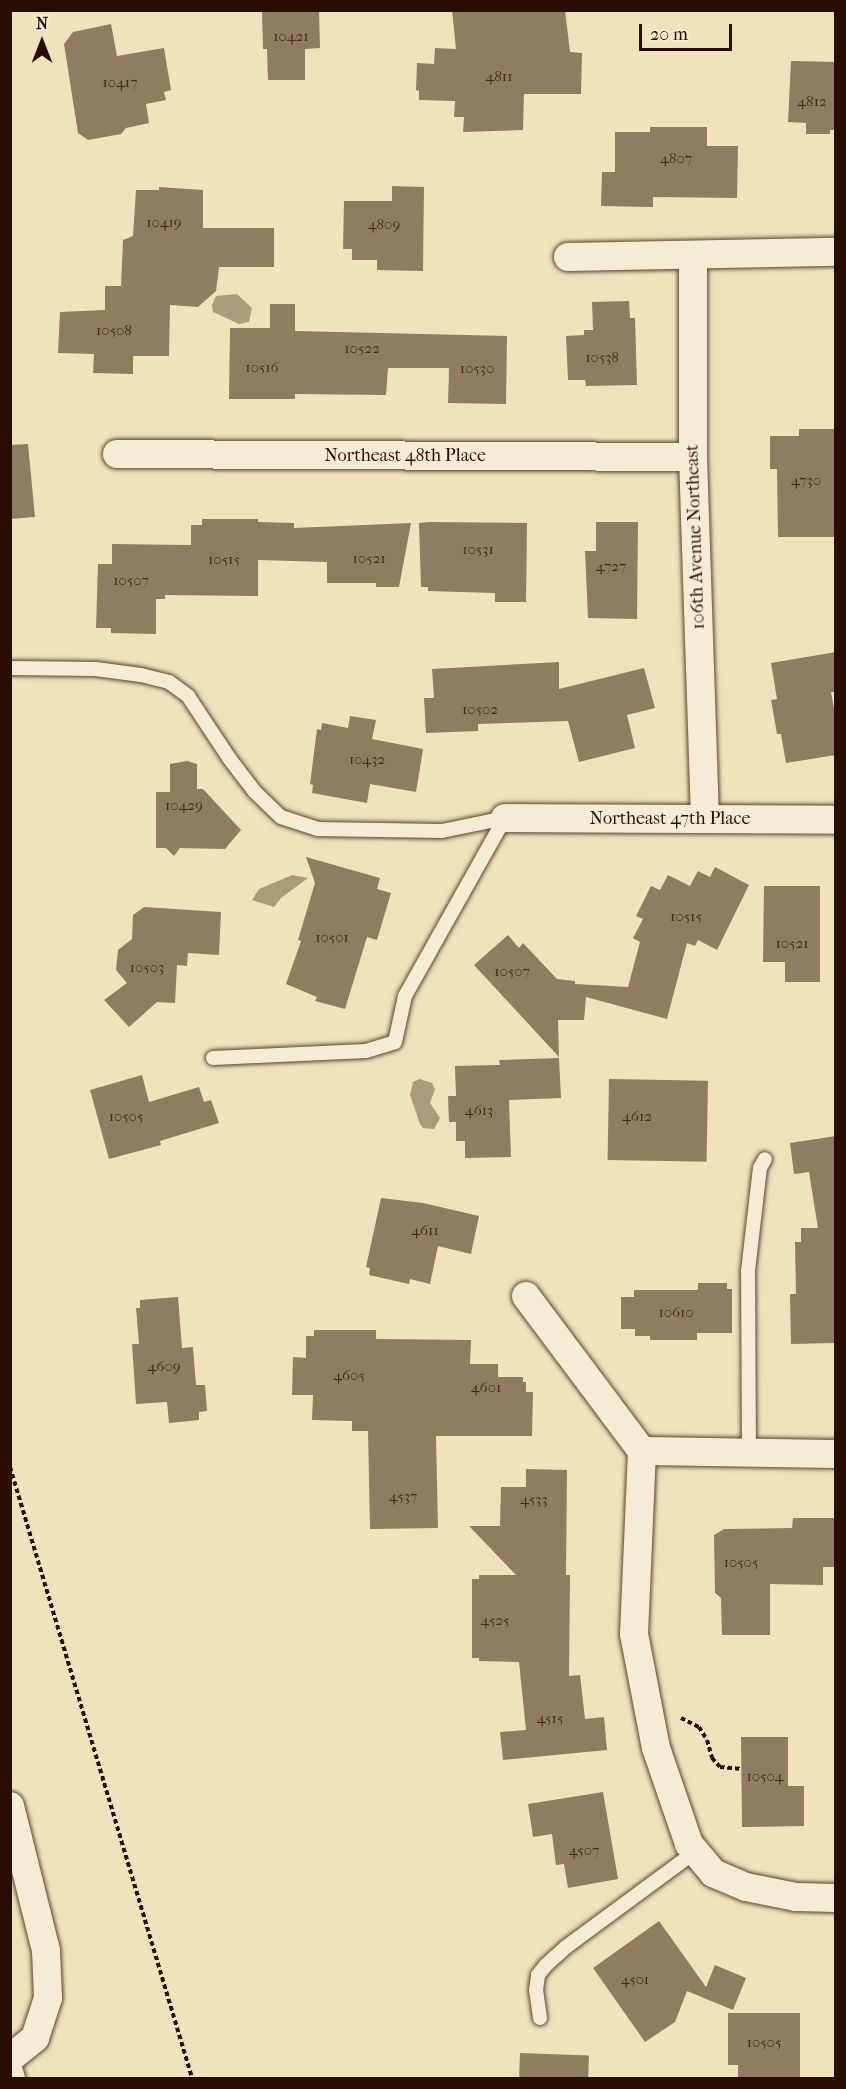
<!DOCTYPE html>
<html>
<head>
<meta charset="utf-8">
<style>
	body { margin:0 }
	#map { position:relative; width:846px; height:2089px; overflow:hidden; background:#efe3bb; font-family:"IM FELL French Canon",serif }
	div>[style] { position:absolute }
	.water>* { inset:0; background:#ac9a7b }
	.building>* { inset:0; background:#907c61; transform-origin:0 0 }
	.path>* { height:4px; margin-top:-2px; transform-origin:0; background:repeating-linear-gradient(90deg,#2a0d00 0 4.5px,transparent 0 7.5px) }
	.roads { filter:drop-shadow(0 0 2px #5b422f) drop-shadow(0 0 2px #5b422f) }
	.lane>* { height:14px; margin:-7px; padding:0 7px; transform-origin:7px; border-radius:7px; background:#f5edd3 }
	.street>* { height:28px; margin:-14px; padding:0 14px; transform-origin:14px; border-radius:14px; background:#f5edd3 }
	span { translate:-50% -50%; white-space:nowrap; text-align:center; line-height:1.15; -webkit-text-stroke:4.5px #f5edd3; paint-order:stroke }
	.number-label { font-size:15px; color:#442918 }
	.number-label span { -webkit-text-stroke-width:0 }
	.street-label { font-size:18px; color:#2a0d00 }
	.frame { position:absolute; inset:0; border:12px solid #2a0d00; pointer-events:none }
	.north { position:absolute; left:12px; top:12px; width:60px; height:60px; -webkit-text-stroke:4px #f5edd3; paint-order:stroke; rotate:0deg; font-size:16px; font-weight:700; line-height:24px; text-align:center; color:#2a0d00 }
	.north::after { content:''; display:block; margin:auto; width:21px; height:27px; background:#2a0d00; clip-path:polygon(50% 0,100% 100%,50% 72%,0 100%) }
	.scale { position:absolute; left:639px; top:24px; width:93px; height:27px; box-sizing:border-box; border:3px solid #2a0d00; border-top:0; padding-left:8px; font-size:18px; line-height:21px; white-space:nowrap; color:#2a0d00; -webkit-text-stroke:4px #f5edd3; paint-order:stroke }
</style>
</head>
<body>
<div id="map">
	<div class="water">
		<div style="clip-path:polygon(237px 294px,252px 308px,249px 322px,239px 324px,213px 312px,212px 305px,216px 296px)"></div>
		<div style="clip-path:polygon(292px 875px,308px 878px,281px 898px,274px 907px,252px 900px,259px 889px)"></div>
		<div style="clip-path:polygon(420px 1079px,432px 1083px,435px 1089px,430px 1103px,440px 1118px,434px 1129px,423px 1128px,420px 1124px,410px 1095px,413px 1082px)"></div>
	</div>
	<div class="building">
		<div style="clip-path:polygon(262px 10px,319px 10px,320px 48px,305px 49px,305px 80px,268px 80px,267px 49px,263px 49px)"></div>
		<div style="clip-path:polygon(452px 10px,565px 10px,570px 52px,582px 53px,581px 94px,524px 94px,523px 130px,463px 132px,464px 117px,454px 117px,455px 101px,419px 100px,419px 91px,416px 90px,417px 63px,434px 64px,435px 48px,456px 49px)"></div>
		<div style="clip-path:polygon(111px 24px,117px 56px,164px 48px,171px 90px,164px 92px,166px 100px,146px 104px,149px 123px,126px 128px,121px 134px,88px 140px,78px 133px,64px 44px,73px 32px)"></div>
		<div style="clip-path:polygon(791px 61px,836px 62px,836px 130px,830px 130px,830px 134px,806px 134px,806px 123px,788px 122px)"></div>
		<div style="clip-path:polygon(650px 127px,707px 127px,707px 146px,738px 146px,737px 198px,653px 197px,653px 207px,601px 206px,602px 172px,615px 172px,615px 132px,650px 132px)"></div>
		<div style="clip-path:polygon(392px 186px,424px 187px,423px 271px,377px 270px,377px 260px,352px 260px,352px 249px,343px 249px,344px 201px,392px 201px)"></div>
		<div style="clip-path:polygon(159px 187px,203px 190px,203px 228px,274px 228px,274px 267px,219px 267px,216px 291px,198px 307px,170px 305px,169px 356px,133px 356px,133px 374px,93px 373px,94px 354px,58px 353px,60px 312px,105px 310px,105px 286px,121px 286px,123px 240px,133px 236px,136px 190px,159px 190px)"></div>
		<div style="clip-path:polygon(629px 301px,630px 318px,635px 318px,637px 385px,586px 386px,585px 380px,568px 380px,566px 336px,584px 335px,584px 330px,593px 330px,592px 302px)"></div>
		<div style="clip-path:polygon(270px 304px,295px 304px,295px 331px,507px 336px,506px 404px,448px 403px,449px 368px,388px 368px,386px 395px,295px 394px,295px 399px,229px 399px,230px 328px,270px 328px)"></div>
		<div style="clip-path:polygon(799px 429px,835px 429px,836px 537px,778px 537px,777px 469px,770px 469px,770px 436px,799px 436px)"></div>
		<div style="clip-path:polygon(28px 444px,35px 517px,10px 519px,10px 445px)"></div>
		<div style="clip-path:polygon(202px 519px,258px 519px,258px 522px,294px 523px,294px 528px,411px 523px,399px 587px,376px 587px,376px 583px,327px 583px,327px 562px,258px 560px,258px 596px,165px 595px,165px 599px,156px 599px,156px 634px,111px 633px,111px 628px,96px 628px,98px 564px,112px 564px,112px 544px,191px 545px,191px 525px,202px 525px)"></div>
		<div style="clip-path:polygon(429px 522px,527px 523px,526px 602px,495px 602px,495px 593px,428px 591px,428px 587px,421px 587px,419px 523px)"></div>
		<div style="clip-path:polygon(596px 522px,638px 522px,637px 619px,588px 618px,585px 551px,596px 551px)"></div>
		<div style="clip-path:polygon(836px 652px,836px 692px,831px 692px,836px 720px,836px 755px,786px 763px,781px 734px,777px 734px,771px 700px,777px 699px,771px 663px)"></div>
		<div style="clip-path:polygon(559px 662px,559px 689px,644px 668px,655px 708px,627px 715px,635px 748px,579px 762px,568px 721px,478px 724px,478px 731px,426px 733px,424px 698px,434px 698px,432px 669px)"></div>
		<div style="clip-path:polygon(350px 716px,376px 720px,372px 739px,423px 749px,416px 792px,370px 784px,367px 803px,312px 793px,313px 785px,310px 784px,317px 729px,321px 730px,322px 723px,348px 728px)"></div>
		<div style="clip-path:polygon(187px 761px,197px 764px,197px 789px,203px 789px,241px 830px,225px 849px,180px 848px,174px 856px,166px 848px,156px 848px,156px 792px,170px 792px,170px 764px)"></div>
		<div style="clip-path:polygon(306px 857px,380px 878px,377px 889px,391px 893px,377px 940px,367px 937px,345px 1009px,315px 1001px,317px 997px,286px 984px,301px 941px,298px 940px,315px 883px)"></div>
		<div style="clip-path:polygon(715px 867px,749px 885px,717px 950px,698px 940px,695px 946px,687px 943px,667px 1019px,586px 997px,584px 1020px,558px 1020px,559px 1057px,474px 965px,508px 935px,519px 948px,523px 943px,557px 979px,575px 981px,575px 984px,628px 987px,640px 942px,633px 938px,643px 919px,636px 916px,651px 886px,660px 890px,668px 875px,690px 886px,698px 871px,710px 877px)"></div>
		<div style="clip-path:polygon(764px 886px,820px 886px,820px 982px,785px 982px,785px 962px,763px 962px)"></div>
		<div style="clip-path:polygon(144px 907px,221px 912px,219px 955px,188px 953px,187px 966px,177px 965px,175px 1003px,157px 1002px,129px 1027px,104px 1000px,127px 983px,116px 970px,118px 950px,132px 939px,133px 915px)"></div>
		<div style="clip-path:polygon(559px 1058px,561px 1098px,509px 1100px,511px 1157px,465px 1158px,465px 1141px,456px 1141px,456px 1122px,449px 1122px,448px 1096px,456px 1096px,455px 1066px,500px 1065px,499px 1060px)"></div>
		<div style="clip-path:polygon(142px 1075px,149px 1102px,199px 1087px,204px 1102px,211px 1100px,219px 1123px,160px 1141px,161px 1145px,109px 1159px,90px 1090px)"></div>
		<div style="left:609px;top:1079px;width:99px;height:81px;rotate:1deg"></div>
		<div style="clip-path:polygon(836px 1136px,836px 1343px,791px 1344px,790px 1294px,796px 1294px,795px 1242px,801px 1242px,801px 1228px,818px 1228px,809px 1172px,794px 1174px,790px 1143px)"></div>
		<div style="clip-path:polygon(381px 1198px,423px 1203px,479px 1216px,471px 1254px,438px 1246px,430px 1284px,410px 1279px,409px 1284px,369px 1275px,370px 1268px,366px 1267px)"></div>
		<div style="clip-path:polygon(698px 1283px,727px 1283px,727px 1289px,732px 1289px,732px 1333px,697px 1333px,697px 1340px,650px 1340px,650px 1336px,635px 1336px,635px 1329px,621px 1329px,621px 1297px,634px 1297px,634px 1290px,698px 1290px)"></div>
		<div style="clip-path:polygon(178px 1297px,182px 1348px,193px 1347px,196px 1385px,205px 1385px,207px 1411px,199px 1412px,199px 1420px,169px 1423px,167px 1402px,136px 1404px,132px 1344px,139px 1344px,136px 1308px,140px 1308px,140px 1300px)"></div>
		<div style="clip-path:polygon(314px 1330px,376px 1330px,376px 1339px,471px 1340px,470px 1364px,498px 1364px,498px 1377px,523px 1377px,523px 1382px,526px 1382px,526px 1392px,533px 1392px,532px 1436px,436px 1436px,438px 1528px,370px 1529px,368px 1431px,352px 1431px,352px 1421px,312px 1420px,313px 1395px,292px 1395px,293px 1357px,306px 1358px,306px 1336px,314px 1336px)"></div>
		<div style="clip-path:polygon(526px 1469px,567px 1470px,566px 1575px,570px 1575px,569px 1676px,580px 1675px,585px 1719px,604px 1717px,607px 1750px,503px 1760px,500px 1732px,526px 1730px,519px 1662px,479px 1661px,479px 1658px,472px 1658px,472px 1579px,479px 1579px,479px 1575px,516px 1575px,469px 1526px,500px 1526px,501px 1487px,526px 1487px)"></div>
		<div style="clip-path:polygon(793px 1518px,836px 1518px,836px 1567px,823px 1567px,823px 1585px,770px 1584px,770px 1635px,722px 1635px,721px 1598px,715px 1593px,714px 1535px,724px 1529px,792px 1528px)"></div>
		<div style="clip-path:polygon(741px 1737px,788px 1737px,788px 1786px,804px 1786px,804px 1826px,742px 1827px)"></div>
		<div style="clip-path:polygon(603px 1792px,618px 1879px,568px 1888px,564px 1864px,556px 1865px,552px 1834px,533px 1837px,528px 1804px)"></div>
		<div style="clip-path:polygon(659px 1921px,706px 1987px,715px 1965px,746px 1978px,733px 2010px,687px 1991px,675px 2022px,645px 2042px,593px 1968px)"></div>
		<div style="clip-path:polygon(728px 2013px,800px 2013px,800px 2078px,738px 2079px,738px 2065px,728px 2065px)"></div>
		<div style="left:520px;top:2053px;width:69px;height:26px;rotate:2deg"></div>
	</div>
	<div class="path">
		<div style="left:10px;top:1467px;width:638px;rotate:73.41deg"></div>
		<div style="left:681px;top:1718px;width:20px;rotate:27deg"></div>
		<div style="left:699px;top:1727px;width:15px;rotate:58deg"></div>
		<div style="left:707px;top:1740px;width:19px;rotate:74deg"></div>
		<div style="left:712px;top:1758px;width:12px;rotate:48deg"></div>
		<div style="left:720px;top:1767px;width:22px;rotate:5deg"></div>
	</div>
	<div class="roads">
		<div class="lane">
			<div style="left:10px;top:668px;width:86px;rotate:0.7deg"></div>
			<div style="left:96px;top:669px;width:45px;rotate:7.6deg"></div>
			<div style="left:141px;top:675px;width:29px;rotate:14deg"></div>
			<div style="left:169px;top:682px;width:24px;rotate:36deg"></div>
			<div style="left:188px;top:696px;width:74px;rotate:56.5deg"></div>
			<div style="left:229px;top:758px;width:43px;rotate:52.6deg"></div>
			<div style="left:255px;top:792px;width:36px;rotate:44deg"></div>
			<div style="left:281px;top:817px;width:38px;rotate:18deg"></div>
			<div style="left:317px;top:829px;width:125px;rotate:0.9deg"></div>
			<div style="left:442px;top:831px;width:64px;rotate:-11.7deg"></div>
			<div style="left:213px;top:1058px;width:153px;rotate:-2.6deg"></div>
			<div style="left:366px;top:1051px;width:30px;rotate:-17deg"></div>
			<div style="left:395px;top:1042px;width:47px;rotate:-77.7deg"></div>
			<div style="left:405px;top:996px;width:204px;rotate:-60.7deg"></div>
			<div style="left:749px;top:1453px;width:182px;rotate:-90.3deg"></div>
			<div style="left:748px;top:1271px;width:104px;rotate:-83.4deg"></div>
			<div style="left:760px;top:1168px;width:10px;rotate:-61deg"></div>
			<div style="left:540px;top:2018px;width:28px;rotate:-98deg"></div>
			<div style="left:536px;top:1990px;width:15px;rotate:-82deg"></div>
			<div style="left:538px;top:1975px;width:13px;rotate:-51deg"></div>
			<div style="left:546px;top:1965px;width:27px;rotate:-42deg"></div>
			<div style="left:566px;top:1947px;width:160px;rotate:-36.4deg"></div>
			<div style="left:12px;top:2058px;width:21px;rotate:73deg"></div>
		</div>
		<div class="street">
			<div style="left:693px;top:255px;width:202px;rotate:90deg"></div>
			<div style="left:693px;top:457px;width:361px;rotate:88.1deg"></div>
			<div style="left:568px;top:257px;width:268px;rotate:-1.1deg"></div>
			<div style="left:117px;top:454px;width:576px;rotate:0.3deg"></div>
			<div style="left:505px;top:818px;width:331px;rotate:0.3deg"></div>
			<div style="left:526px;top:1296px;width:194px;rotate:53.2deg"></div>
			<div style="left:642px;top:1451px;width:183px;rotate:92.5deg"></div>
			<div style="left:634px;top:1634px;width:116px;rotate:79.1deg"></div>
			<div style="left:656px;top:1748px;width:102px;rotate:71deg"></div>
			<div style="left:689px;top:1844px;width:38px;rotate:50deg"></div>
			<div style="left:713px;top:1873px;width:36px;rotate:23deg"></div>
			<div style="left:746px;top:1887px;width:51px;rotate:11.3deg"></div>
			<div style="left:796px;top:1897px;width:40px;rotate:1.4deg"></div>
			<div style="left:642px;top:1451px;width:194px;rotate:0.9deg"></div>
			<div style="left:10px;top:1806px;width:148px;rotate:76deg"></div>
			<div style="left:46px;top:1950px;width:48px;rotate:87.6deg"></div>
			<div style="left:48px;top:1998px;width:42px;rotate:108deg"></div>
			<div style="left:35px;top:2038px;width:32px;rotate:141deg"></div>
		</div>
	</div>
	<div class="number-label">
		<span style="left:291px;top:37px">10421</span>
		<span style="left:499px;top:77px">4811</span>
		<span style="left:120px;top:83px">10417</span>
		<span style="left:812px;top:102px">4812</span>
		<span style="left:676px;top:159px">4807</span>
		<span style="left:164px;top:223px">10419</span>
		<span style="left:384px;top:225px">4809</span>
		<span style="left:114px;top:331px">10508</span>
		<span style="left:362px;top:349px">10522</span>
		<span style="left:602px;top:358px">10538</span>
		<span style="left:262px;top:368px">10516</span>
		<span style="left:477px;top:369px">10530</span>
		<span style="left:806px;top:481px">4730</span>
		<span style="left:478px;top:550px">10531</span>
		<span style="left:369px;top:559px">10521</span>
		<span style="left:224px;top:560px">10515</span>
		<span style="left:611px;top:567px">4727</span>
		<span style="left:131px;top:581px">10507</span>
		<span style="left:480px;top:710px">10502</span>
		<span style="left:367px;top:760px">10432</span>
		<span style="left:184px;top:806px">10429</span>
		<span style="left:686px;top:917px">10515</span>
		<span style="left:332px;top:938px">10501</span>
		<span style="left:792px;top:944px">10521</span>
		<span style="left:147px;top:968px">10503</span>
		<span style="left:512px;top:972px">10507</span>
		<span style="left:479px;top:1111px">4613</span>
		<span style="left:126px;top:1117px">10505</span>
		<span style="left:637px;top:1117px">4612</span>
		<span style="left:425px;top:1231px">4611</span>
		<span style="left:676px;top:1313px">10610</span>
		<span style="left:164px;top:1367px">4609</span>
		<span style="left:349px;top:1376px">4605</span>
		<span style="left:486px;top:1388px">4601</span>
		<span style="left:403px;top:1497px">4537</span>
		<span style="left:534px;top:1500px">4533</span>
		<span style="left:741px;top:1563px">10505</span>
		<span style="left:495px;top:1621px">4525</span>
		<span style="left:550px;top:1719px">4515</span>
		<span style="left:765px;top:1777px">10504</span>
		<span style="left:584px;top:1851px">4507</span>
		<span style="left:635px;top:1980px">4501</span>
		<span style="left:764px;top:2043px">10505</span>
	</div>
	<div class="street-label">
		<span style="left:405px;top:456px">Northeast 48th Place</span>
		<span style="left:696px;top:537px;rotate:-92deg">106th Avenue Northeast</span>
		<span style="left:670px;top:819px">Northeast 47th Place</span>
	</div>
	<div class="frame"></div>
	<div class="north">N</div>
	<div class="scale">20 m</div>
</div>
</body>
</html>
